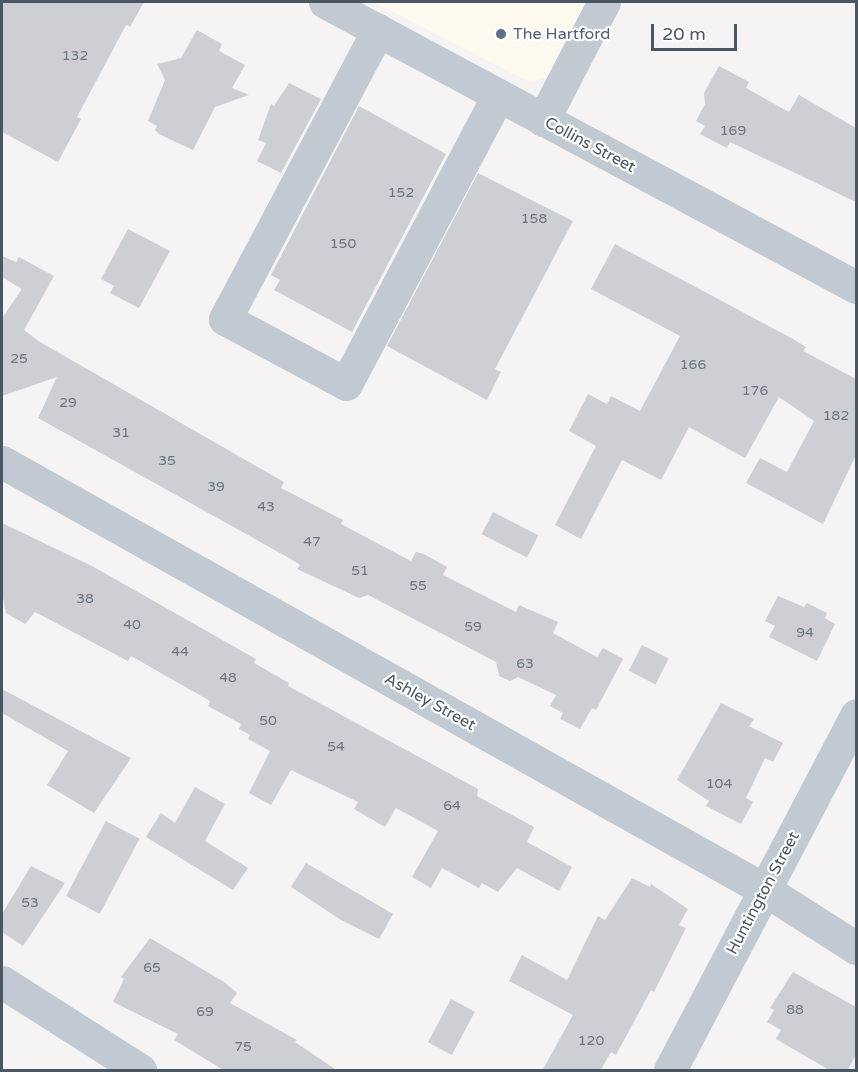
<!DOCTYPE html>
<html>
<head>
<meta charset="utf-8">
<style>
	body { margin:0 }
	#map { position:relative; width:858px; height:1072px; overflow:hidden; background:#f5f3f3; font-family:"Varela Round",sans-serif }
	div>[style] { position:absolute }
	.commercial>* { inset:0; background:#fdf9ef }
	.building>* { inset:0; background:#cdcfd5; transform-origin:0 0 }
	.minor>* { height:33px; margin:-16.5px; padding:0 16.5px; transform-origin:16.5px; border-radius:16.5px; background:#c1cad2 }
	.dots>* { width:16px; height:16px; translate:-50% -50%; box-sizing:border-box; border:3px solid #fff; border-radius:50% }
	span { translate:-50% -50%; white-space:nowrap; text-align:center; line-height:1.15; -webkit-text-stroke:4.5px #fff; paint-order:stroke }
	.number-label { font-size:14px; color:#6b747e }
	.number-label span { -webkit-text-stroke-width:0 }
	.service-label { font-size:16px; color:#4e5e75 }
	.left { translate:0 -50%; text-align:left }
	.street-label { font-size:16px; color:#4a5661 }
	.frame { position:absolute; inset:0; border:3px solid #4a5661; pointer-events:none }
	.scale { position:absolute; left:651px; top:24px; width:86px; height:27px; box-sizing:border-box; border:3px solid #4a5661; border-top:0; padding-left:8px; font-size:18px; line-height:21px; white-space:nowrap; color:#4a5661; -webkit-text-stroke:4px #fff; paint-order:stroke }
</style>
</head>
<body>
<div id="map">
	<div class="commercial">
		<div style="clip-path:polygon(374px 2px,586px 2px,547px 77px,531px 83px)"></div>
	</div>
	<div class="building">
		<div style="clip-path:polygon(2px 2px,144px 2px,130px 27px,126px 25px,77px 117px,81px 119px,58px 162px,2px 132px)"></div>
		<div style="clip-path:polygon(197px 30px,222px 44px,219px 51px,245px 65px,232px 88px,249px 95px,215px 107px,193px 150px,159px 134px,155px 130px,157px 126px,148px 121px,165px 80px,157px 64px,181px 58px)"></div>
		<div style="clip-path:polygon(719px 66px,749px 82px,746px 88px,789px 112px,799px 95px,856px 128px,856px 202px,730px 142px,727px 148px,700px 134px,705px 126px,696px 121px,705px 104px,704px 93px)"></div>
		<div style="clip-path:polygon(289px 83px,321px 99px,281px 173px,257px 161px,266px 143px,258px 140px,271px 104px,274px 106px)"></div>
		<div style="clip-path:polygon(359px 106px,446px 154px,352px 332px,274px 290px,280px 280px,271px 275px)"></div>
		<div style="clip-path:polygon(478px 173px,573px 221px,495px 369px,501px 372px,487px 400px,387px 346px)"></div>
		<div style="clip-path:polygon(128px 229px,170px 251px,139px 308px,110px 293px,114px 286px,101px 279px)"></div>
		<div style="clip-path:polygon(615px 244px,793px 339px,806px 347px,803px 351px,856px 379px,856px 455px,823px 524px,746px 483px,760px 458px,787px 472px,814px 421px,779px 397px,745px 458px,689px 427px,661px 480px,622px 460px,581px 539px,555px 525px,596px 446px,569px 431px,588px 394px,607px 404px,611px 396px,640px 411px,680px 336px,591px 289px)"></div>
		<div style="clip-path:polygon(2px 256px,16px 262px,19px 257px,54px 276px,24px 330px,40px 342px,284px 482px,281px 488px,343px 520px,341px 524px,411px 561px,416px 552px,424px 554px,447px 567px,443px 575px,516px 612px,519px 605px,558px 622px,553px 633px,597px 657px,603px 648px,623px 659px,596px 710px,592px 708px,580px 729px,560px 719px,563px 713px,550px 706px,556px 695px,518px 677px,510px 681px,499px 676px,496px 662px,368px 595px,359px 598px,297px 569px,300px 565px,289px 558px,38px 418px,57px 377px,2px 396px,2px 318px,22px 289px,2px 277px)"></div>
		<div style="left:493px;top:512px;width:51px;height:25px;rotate:27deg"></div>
		<div style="clip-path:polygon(2px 523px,92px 566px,256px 659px,254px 663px,289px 683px,288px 686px,478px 789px,477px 796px,534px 827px,527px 842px,572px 867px,559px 891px,517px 868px,498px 892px,482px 883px,479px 888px,442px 868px,431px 888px,412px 877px,438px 831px,396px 808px,385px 827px,354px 809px,358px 802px,291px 770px,271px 805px,249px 793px,270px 751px,248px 739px,250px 735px,239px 729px,241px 724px,208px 706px,210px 701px,131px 656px,128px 661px,35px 612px,25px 624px,6px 613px,2px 593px)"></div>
		<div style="clip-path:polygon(778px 596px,804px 607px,807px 603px,827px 613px,825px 618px,835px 624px,817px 661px,769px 637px,775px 626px,765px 621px)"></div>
		<div style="left:642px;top:645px;width:30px;height:29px;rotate:27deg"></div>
		<div style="clip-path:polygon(2px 689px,131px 758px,94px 813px,47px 785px,68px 751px,2px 713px)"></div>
		<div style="clip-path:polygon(721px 703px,754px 719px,749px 726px,783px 743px,773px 762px,765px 758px,746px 798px,753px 802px,741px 824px,706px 806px,709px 801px,677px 780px)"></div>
		<div style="clip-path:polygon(195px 787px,225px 804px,205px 841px,248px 868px,233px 890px,146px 837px,161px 813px,175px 823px)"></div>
		<div style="left:106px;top:821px;width:38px;height:85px;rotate:28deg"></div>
		<div style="clip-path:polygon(306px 863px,393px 914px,379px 939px,341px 920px,291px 887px)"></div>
		<div style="clip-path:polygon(31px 866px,65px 883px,23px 946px,2px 932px,2px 914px)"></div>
		<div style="clip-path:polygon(632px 878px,650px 887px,651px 884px,688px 909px,679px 925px,686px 928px,654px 992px,651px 990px,616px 1055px,611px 1052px,600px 1071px,542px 1071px,573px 1015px,509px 981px,522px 955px,567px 980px,598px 916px,605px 920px)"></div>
		<div style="clip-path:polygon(150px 938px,224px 982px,237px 993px,230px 1003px,297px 1040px,295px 1042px,338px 1071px,225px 1071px,174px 1040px,178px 1034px,113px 1002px,124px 979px,121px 977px)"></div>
		<div style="clip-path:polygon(793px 972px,856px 1007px,856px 1055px,847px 1071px,831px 1071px,776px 1039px,781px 1030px,767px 1022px,774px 1010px,770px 1008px)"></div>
		<div style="left:451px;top:999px;width:27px;height:49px;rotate:28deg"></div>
	</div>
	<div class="minor">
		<div style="left:325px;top:2px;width:603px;rotate:28.22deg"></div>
		<div style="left:378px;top:30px;width:327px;rotate:117.9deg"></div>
		<div style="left:225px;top:319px;width:137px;rotate:28.2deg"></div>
		<div style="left:346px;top:384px;width:326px;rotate:-62.2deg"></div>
		<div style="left:543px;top:120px;width:133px;rotate:-62.7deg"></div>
		<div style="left:2px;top:462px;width:875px;rotate:29.29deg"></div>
		<div style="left:765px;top:890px;width:108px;rotate:32.5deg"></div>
		<div style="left:2px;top:982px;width:164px;rotate:32.5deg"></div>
		<div style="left:670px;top:1070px;width:401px;rotate:-62.3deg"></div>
	</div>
	<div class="dots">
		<div style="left:501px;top:34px;background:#5c6f8a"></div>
	</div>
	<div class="number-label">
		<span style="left:75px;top:56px">132</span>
		<span style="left:733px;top:131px">169</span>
		<span style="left:401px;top:193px">152</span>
		<span style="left:534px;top:219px">158</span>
		<span style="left:343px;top:244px">150</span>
		<span style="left:19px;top:359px">25</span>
		<span style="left:693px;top:365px">166</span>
		<span style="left:755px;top:391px">176</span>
		<span style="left:68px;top:403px">29</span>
		<span style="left:836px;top:416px">182</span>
		<span style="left:121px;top:433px">31</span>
		<span style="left:167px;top:461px">35</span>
		<span style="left:216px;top:487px">39</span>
		<span style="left:266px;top:507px">43</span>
		<span style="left:312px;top:542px">47</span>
		<span style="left:360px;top:571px">51</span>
		<span style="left:418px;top:586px">55</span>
		<span style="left:85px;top:599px">38</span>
		<span style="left:132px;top:625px">40</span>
		<span style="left:473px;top:627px">59</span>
		<span style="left:805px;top:633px">94</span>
		<span style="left:180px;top:652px">44</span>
		<span style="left:525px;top:664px">63</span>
		<span style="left:228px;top:678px">48</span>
		<span style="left:268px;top:721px">50</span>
		<span style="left:336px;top:747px">54</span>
		<span style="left:719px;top:784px">104</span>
		<span style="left:452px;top:806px">64</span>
		<span style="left:30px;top:903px">53</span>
		<span style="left:152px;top:968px">65</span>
		<span style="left:795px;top:1010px">88</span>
		<span style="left:205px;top:1012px">69</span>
		<span style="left:591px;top:1041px">120</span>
		<span style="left:243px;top:1047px">75</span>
	</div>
	<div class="service-label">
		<span class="left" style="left:513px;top:34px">The Hartford</span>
	</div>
	<div class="street-label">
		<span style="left:590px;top:145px;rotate:28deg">Collins Street</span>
		<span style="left:430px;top:702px;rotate:29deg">Ashley Street</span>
		<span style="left:763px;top:893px;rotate:-62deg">Huntington Street</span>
	</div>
	<div class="frame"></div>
	<div class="scale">20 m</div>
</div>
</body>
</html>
